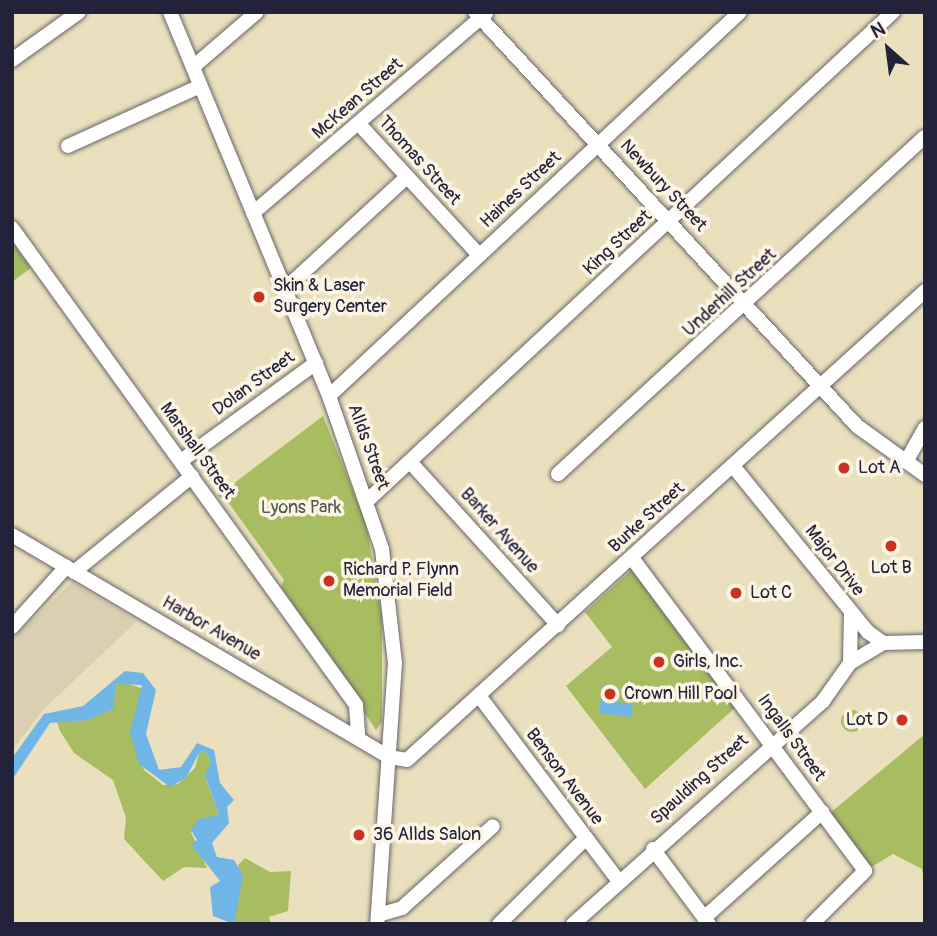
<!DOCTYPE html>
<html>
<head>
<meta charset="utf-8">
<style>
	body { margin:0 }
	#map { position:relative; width:937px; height:936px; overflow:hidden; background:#ebe0be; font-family:Pangolin,sans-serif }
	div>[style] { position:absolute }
	.built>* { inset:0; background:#dbcfb2 }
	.green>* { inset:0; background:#a8bd62 }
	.round { border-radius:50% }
	.water>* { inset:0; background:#6fb5e6 }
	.roads { filter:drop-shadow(0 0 2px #686469) drop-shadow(0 0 2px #686469) }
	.minor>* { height:14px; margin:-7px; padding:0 7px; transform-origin:7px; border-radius:7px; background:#fff }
	.dots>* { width:19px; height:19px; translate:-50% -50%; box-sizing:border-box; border:4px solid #fcf5e5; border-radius:50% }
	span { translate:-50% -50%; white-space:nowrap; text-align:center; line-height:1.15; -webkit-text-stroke:7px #fcf5e5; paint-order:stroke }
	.street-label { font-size:18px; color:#22223b }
	.poi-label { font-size:18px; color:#22223b }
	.left { translate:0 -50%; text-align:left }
	.right { translate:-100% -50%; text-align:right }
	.park-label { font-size:18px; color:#515849 }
	.frame { position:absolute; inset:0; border:14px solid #22223b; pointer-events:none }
	.north { position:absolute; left:853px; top:14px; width:70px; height:70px; -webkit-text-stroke:5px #fcf5e5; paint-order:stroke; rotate:332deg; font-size:19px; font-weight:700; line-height:28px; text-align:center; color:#22223b }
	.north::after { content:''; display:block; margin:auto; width:24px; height:32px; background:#22223b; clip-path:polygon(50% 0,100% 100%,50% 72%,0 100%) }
</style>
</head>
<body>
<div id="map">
	<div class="built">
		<div style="clip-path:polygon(72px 582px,137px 621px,43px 710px,12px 750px,12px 639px)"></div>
	</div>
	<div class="green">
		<div style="clip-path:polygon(12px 242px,31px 268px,12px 282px)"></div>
		<div style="clip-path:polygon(323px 416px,366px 523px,382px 617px,382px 722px,376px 730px,281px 586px,284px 580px,226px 499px,217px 496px)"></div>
		<div style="clip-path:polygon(634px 568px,738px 705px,645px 789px,566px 686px,612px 647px,585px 612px)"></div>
		<div style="clip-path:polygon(123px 682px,144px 689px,131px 733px,144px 770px,163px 785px,178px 784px,195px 768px,199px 753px,205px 751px,211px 762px,206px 780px,219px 815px,191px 832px,207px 868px,184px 867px,163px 881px,124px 839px,126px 818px,113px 780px,74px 753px,60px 731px,56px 719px,78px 721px,111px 710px,115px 685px)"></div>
		<div class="round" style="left:841px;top:710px;width:22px;height:22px"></div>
		<div style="clip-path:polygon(925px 734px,925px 889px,922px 869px,893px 854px,868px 869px,830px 813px)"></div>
		<div style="clip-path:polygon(245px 858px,270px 872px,291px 871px,288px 911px,269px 917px,271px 924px,234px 924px,231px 917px,241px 883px,238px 865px)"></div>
	</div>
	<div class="water">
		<div style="clip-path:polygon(125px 671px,143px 673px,156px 690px,146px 734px,159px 770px,181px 767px,197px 743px,214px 750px,220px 783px,234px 800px,227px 807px,229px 823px,212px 843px,217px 857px,234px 860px,243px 876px,234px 924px,213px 916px,210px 887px,220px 881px,191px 844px,197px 840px,191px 830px,199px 819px,219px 815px,205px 776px,211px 762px,205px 751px,199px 753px,186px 778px,170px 787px,139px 764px,130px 732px,142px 685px,116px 684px,113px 709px,88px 720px,50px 723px,12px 780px,12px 758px,44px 714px,83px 706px)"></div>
		<div style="clip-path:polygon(603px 685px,619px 687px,617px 702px,633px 704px,631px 717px,599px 713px)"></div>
	</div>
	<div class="roads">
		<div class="minor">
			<div style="left:170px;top:12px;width:416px;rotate:67.5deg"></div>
			<div style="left:329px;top:396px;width:162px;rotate:70.9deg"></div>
			<div style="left:382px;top:549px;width:115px;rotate:83.5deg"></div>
			<div style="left:395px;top:663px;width:262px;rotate:93.9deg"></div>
			<div style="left:475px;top:12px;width:563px;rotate:47.3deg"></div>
			<div style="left:857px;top:426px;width:84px;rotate:35.8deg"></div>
			<div style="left:12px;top:60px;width:82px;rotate:-35.6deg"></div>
			<div style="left:193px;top:67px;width:84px;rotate:-40.7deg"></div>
			<div style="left:359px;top:124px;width:178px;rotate:47.5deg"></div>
			<div style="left:68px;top:146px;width:145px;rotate:-24.4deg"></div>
			<div style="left:253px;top:213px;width:307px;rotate:-40.6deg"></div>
			<div style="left:12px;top:228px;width:588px;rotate:54.2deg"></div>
			<div style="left:356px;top:705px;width:31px;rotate:86deg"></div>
			<div style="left:285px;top:289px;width:166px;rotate:-42.6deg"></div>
			<div style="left:329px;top:396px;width:562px;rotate:-43.05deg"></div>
			<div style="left:181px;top:461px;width:167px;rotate:-36deg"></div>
			<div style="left:906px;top:462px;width:39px;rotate:-61deg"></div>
			<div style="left:411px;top:463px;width:219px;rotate:47.8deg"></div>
			<div style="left:733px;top:466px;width:214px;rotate:50.9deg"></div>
			<div style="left:868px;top:632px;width:19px;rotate:36deg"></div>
			<div style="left:883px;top:643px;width:42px;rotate:-1.4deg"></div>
			<div style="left:558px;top:474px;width:498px;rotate:-42.6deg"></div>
			<div style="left:368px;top:500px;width:717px;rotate:-42.91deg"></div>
			<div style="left:12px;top:535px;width:438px;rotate:30.5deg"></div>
			<div style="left:389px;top:757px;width:18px;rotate:9deg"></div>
			<div style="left:407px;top:760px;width:699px;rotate:-42.16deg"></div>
			<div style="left:632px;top:558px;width:390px;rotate:53.3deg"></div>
			<div style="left:865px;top:871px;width:75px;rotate:135deg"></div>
			<div style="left:74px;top:572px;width:152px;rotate:-39.1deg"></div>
			<div style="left:851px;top:613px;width:50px;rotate:91.1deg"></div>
			<div style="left:850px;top:663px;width:39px;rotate:-31deg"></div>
			<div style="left:12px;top:627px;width:81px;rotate:-48deg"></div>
			<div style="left:480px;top:697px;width:229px;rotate:53deg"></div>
			<div style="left:653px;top:849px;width:94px;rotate:53.3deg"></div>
			<div style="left:378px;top:915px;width:25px;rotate:-16deg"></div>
			<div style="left:402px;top:908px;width:122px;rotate:-42deg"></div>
			<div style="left:704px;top:918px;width:159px;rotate:-41.9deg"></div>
			<div style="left:499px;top:924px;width:122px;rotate:-44.7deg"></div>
			<div style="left:573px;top:924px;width:335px;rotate:-41.7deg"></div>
			<div style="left:823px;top:701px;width:47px;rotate:-54.6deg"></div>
		</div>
	</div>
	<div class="dots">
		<div style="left:259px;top:297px;background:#c8321e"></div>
		<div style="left:844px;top:468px;background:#c8321e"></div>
		<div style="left:891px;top:546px;background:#c8321e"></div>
		<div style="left:329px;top:581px;background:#c8321e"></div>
		<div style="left:736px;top:593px;background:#c8321e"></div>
		<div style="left:659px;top:662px;background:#c8321e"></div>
		<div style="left:610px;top:694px;background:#c8321e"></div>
		<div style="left:902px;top:720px;background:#c8321e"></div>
		<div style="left:359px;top:835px;background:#c8321e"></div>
	</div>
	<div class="street-label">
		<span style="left:358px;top:99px;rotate:-41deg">McKean Street</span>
		<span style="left:419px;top:161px;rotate:48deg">Thomas Street</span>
		<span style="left:663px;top:186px;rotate:47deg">Newbury Street</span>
		<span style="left:521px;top:190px;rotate:-43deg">Haines Street</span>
		<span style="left:618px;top:243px;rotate:-43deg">King Street</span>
		<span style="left:730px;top:293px;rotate:-43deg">Underhill Street</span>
		<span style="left:254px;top:384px;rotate:-36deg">Dolan Street</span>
		<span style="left:368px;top:447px;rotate:70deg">Allds Street</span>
		<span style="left:197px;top:451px;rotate:54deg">Marshall Street</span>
		<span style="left:647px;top:518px;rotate:-42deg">Burke Street</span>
		<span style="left:499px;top:531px;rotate:48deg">Barker Avenue</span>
		<span style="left:834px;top:561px;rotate:52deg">Major Drive</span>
		<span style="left:211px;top:629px;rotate:30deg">Harbor Avenue</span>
		<span style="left:791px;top:738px;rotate:54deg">Ingalls Street</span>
		<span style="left:564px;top:777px;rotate:53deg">Benson Avenue</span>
		<span style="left:700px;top:780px;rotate:-42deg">Spaulding Street</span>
	</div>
	<div class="poi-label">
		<span class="left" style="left:273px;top:297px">Skin &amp; Laser<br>Surgery Center</span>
		<span class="left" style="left:858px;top:468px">Lot A</span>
		<span style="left:891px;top:568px">Lot B</span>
		<span class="left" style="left:343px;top:581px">Richard P. Flynn<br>Memorial Field</span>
		<span class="left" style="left:750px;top:593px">Lot C</span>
		<span class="left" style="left:673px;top:662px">Girls, Inc.</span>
		<span class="left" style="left:624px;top:694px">Crown Hill Pool</span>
		<span class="right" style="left:888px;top:720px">Lot D</span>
		<span class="left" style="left:373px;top:835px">36 Allds Salon</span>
	</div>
	<div class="park-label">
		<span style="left:301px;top:508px">Lyons Park</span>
	</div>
	<div class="frame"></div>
	<div class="north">N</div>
</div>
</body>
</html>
